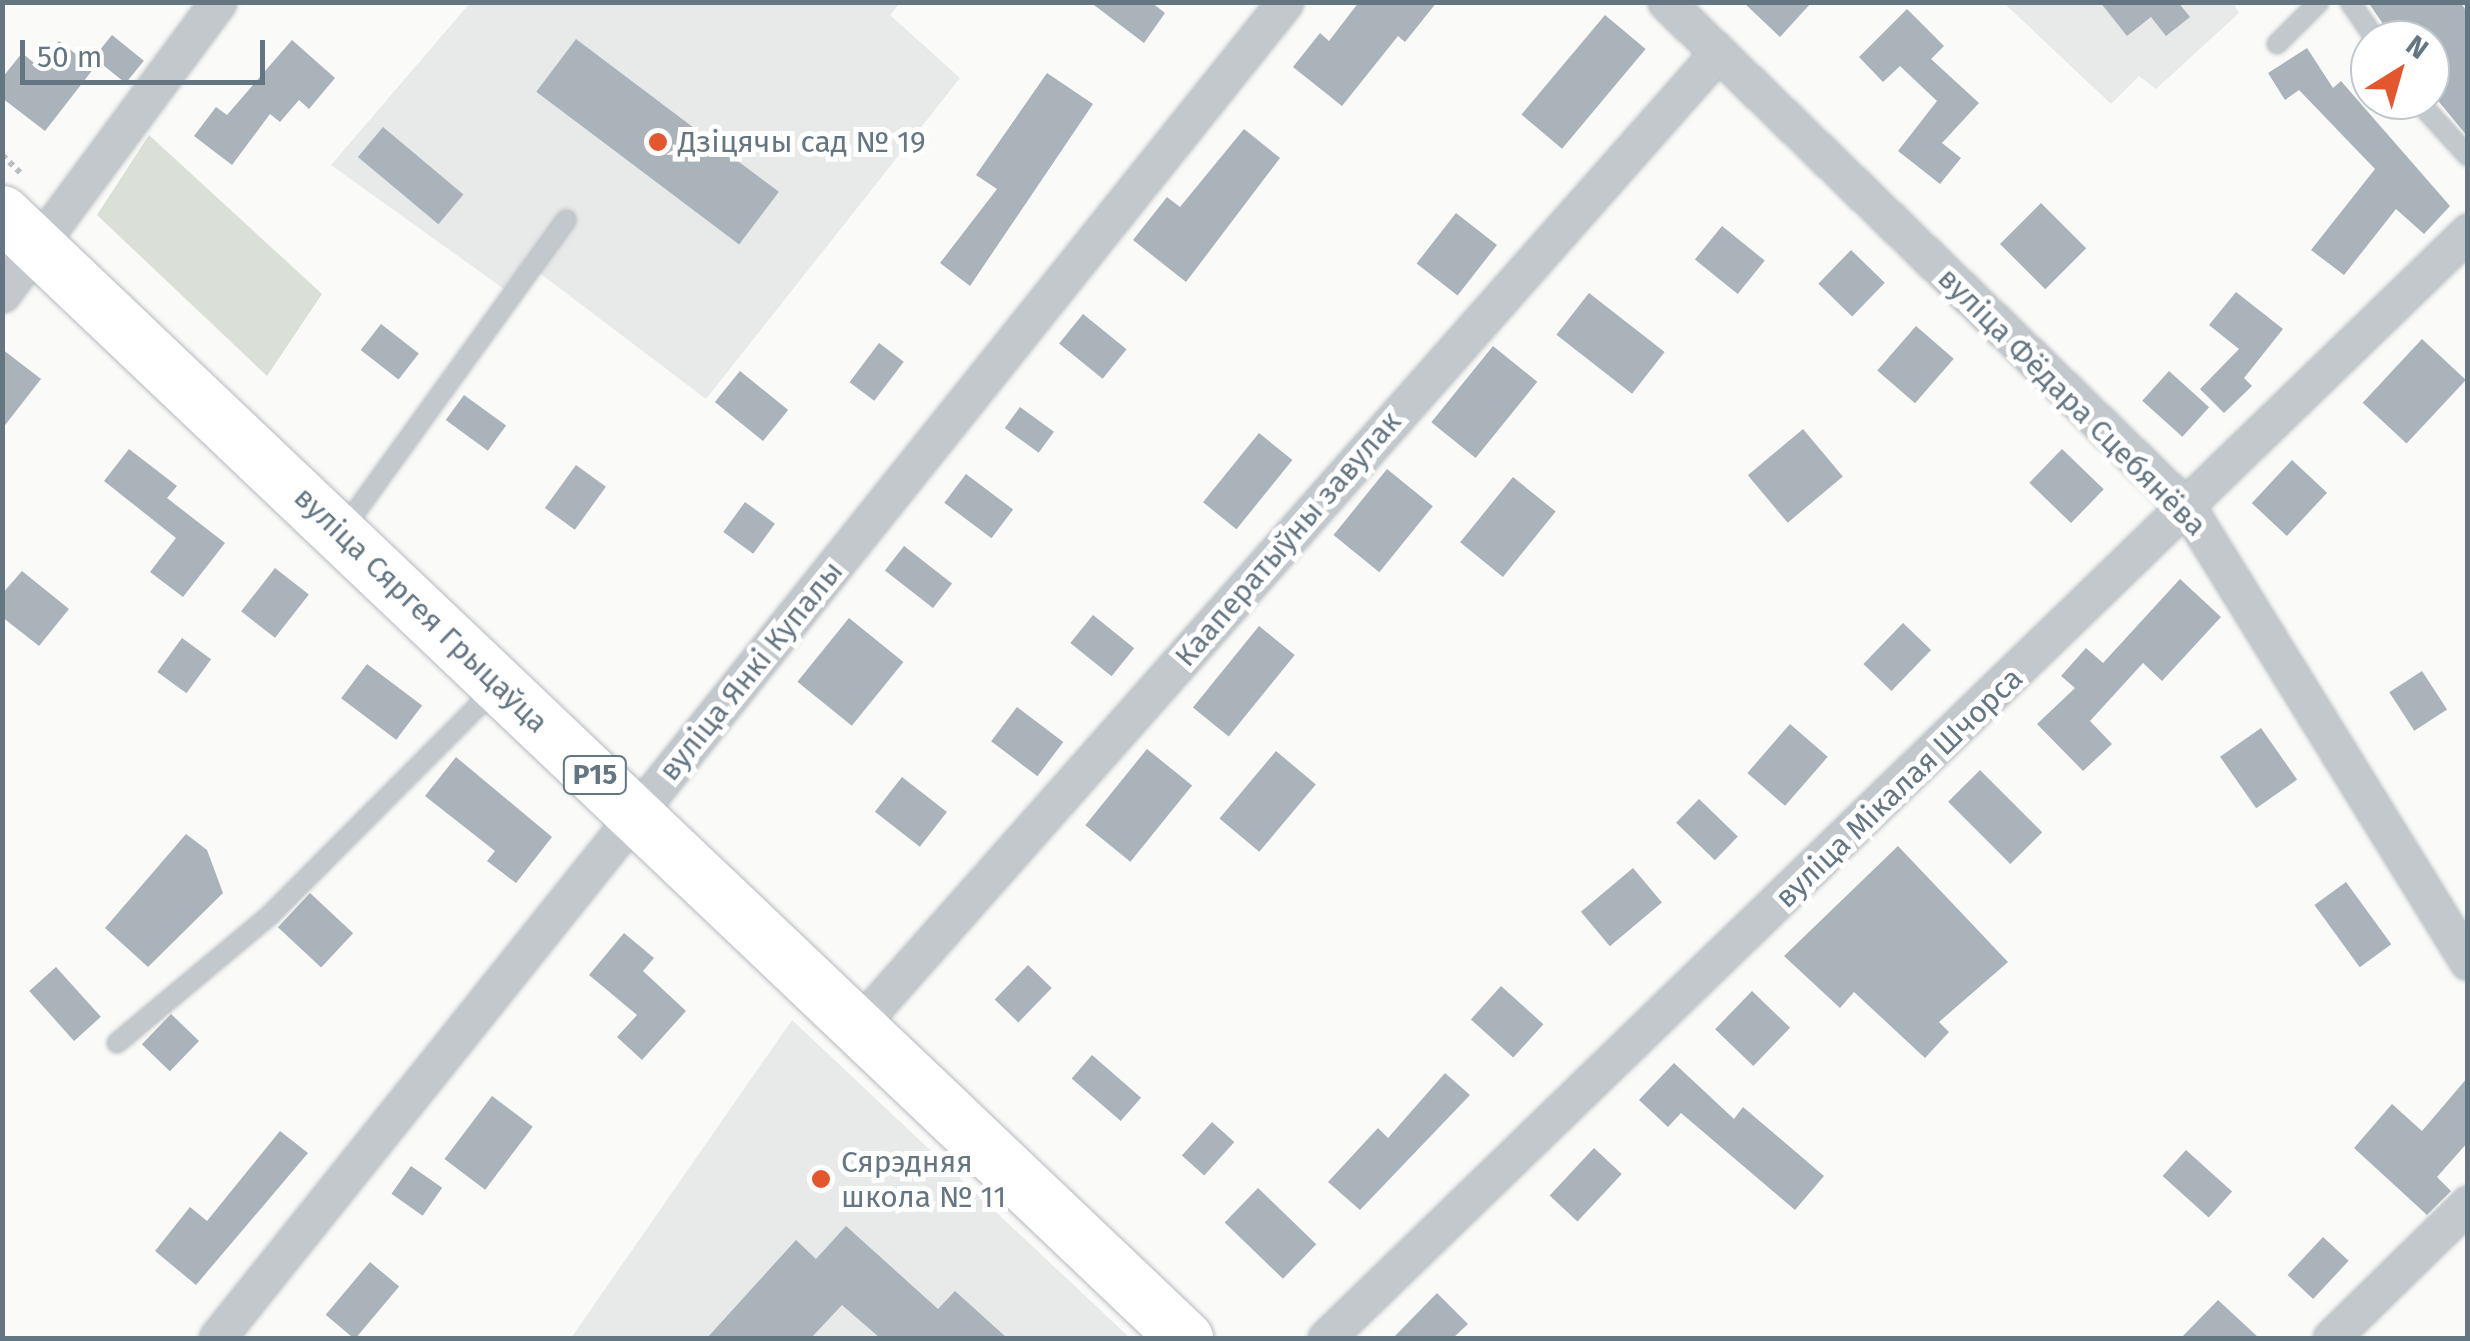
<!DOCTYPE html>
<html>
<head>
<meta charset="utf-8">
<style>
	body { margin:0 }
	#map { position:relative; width:2470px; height:1341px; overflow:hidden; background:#fafaf8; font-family:"Fira Sans",sans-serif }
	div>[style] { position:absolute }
	.built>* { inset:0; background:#e8e9e9 }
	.green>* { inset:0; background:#dadfd7 }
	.building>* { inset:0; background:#aab3b9; transform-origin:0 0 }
	.path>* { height:6px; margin-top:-3px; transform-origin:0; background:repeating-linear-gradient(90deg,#bbbfc2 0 5px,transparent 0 10px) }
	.roads { filter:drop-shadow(0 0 2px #b5babe) drop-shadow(0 0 2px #b5babe) }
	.service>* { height:18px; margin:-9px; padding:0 9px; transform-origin:9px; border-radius:9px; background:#c3c8cc }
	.minor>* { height:35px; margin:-17.5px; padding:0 17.5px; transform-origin:17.5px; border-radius:17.5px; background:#c3c8cc }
	.primary>* { height:55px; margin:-27.5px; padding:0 27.5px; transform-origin:27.5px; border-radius:27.5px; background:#fff }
	.dots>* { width:28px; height:28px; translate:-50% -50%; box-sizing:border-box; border:5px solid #fff; border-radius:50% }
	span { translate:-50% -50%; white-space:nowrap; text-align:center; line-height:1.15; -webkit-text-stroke:10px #fff; paint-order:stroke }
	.shield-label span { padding:2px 8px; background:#fff; border:2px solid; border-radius:8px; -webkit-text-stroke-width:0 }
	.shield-label { font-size:28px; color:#657683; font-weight:700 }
	.poi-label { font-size:30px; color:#657683 }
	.left { translate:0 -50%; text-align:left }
	.street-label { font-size:30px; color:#657683 }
	.frame { position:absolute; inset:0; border:5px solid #657683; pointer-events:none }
	.north { position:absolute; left:2350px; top:20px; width:100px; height:100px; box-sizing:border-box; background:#fff; border:2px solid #c1c8cd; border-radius:50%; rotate:37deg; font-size:28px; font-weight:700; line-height:40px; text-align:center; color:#657683 }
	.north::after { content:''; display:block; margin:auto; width:35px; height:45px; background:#e4572e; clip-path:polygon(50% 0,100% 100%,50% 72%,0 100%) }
	.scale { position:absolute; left:20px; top:40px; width:245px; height:45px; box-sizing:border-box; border:5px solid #657683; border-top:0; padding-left:12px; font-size:30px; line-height:35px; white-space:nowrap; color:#657683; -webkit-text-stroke:8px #fff; paint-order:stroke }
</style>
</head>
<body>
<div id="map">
	<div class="built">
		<div style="clip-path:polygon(2233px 2px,2239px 13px,2156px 89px,2139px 76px,2111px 104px,2004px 3px)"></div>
		<div style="clip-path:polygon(470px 3px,900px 3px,890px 15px,960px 78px,706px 399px,525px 262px,504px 289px,331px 165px)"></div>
		<div style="clip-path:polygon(792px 1020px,1130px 1338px,571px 1338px)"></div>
	</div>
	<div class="green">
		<div style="clip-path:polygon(149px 135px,322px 294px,267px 376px,97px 215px)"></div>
	</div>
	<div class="building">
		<div style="clip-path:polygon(1090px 2px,1151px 2px,1165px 13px,1144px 43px)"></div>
		<div style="clip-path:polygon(1359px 2px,1437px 2px,1405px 42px,1398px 36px,1342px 106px,1293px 67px,1320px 33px,1329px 41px)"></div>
		<div style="clip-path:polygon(1743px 2px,1812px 2px,1780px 37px)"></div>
		<div style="clip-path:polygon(2100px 2px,2178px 2px,2190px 17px,2166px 36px,2151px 17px,2127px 36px)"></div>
		<div style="clip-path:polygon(2368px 2px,2460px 2px,2468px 13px,2468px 137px,2430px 91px,2430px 40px,2394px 40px)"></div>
		<div style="clip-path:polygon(1907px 9px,1944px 46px,1931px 59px,1979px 103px,1942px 143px,1961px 158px,1940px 184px,1898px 151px,1937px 101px,1900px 66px,1883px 82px,1859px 57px)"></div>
		<div style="left:1605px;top:15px;width:53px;height:130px;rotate:40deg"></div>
		<div style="left:112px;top:35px;width:41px;height:29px;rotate:39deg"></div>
		<div style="left:576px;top:39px;width:254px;height:66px;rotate:37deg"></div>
		<div style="clip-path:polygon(292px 40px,335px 78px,309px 109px,299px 100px,280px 122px,270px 114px,232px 165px,194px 136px,216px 107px,227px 115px)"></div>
		<div style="clip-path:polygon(59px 41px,94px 68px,45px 131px,2px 98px,2px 78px,22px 53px,39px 67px)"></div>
		<div style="clip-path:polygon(2307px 48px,2333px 88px,2341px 81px,2450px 206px,2424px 234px,2396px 209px,2344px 275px,2311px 250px,2375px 169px,2299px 90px,2285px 100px,2268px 73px)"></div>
		<div style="clip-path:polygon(1047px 73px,1093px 104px,970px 286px,940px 263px,997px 189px,976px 175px)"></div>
		<div style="left:383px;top:127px;width:105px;height:39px;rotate:40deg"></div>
		<div style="clip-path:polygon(1244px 129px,1280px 158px,1186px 282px,1133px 240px,1167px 197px,1180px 207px)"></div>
		<div style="left:2041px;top:203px;width:64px;height:58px;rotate:45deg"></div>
		<div style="left:1456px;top:213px;width:52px;height:64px;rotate:38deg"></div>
		<div style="left:1722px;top:226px;width:55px;height:43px;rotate:39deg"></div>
		<div style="left:1851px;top:250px;width:47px;height:47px;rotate:44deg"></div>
		<div style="clip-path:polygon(2236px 292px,2283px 329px,2244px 378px,2252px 386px,2224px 413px,2200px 389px,2239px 349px,2209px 325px)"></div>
		<div style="left:1589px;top:293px;width:96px;height:53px;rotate:38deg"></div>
		<div style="left:1083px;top:314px;width:56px;height:38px;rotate:39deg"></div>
		<div style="left:381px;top:324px;width:48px;height:33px;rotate:38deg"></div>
		<div style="left:1916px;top:326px;width:50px;height:59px;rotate:41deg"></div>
		<div style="left:2422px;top:339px;width:60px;height:87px;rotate:43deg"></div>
		<div style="left:879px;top:343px;width:31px;height:49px;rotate:37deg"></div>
		<div style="left:1493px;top:346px;width:57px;height:98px;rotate:39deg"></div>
		<div style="clip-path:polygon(2px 349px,41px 379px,2px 429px)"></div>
		<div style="left:740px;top:371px;width:62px;height:40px;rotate:39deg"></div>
		<div style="left:2169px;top:371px;width:54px;height:40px;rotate:42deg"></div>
		<div style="left:464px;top:395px;width:52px;height:31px;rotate:36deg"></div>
		<div style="left:1020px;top:407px;width:42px;height:26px;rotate:36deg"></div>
		<div style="left:1803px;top:429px;width:62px;height:72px;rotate:50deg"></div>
		<div style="left:1259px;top:433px;width:43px;height:89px;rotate:39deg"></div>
		<div style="clip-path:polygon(129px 449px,177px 486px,167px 498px,225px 543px,183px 597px,150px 572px,176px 538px,104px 481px)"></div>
		<div style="left:2062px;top:449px;width:58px;height:47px;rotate:44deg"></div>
		<div style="left:2292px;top:460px;width:48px;height:59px;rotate:43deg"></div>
		<div style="left:576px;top:465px;width:37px;height:53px;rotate:36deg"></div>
		<div style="left:1387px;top:469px;width:59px;height:85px;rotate:39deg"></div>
		<div style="left:966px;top:474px;width:59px;height:36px;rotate:37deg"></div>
		<div style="left:1513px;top:477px;width:55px;height:84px;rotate:39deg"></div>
		<div style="left:745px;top:502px;width:37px;height:37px;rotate:36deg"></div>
		<div style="left:904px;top:546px;width:61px;height:31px;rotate:38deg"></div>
		<div style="left:275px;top:568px;width:43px;height:55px;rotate:38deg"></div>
		<div style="clip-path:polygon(22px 571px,69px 609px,39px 646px,2px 617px,2px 594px)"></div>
		<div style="clip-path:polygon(2180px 579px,2221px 617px,2162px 681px,2143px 663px,2090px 721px,2112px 744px,2083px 771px,2037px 724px,2075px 688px,2061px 676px,2086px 648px,2103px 663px)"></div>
		<div style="left:1093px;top:615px;width:53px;height:36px;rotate:39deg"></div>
		<div style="left:849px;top:618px;width:70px;height:82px;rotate:39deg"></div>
		<div style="left:1903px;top:623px;width:39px;height:57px;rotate:44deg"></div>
		<div style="left:1259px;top:626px;width:46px;height:105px;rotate:39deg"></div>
		<div style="left:182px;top:638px;width:36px;height:42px;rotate:36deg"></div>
		<div style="left:367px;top:664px;width:69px;height:43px;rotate:37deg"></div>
		<div style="left:2422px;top:671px;width:46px;height:39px;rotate:57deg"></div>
		<div style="left:1017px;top:707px;width:58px;height:43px;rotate:37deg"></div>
		<div style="left:1790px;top:724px;width:50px;height:65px;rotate:41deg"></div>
		<div style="left:2261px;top:728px;width:63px;height:50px;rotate:55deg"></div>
		<div style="left:1147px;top:749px;width:58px;height:98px;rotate:39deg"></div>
		<div style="left:1276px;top:751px;width:52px;height:88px;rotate:40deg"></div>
		<div style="clip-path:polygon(456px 757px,552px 837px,516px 883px,487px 861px,495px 851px,425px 796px)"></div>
		<div style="left:1980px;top:770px;width:88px;height:45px;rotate:45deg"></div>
		<div style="left:902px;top:777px;width:57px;height:44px;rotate:38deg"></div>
		<div style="left:1699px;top:799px;width:54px;height:33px;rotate:44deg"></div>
		<div style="clip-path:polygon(186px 834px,207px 850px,223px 893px,148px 967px,105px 928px)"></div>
		<div style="clip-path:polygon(1898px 846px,2008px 962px,1939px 1022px,1949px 1032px,1925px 1058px,1854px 992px,1840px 1008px,1784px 956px)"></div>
		<div style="left:1633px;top:868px;width:45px;height:68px;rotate:50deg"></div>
		<div style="left:2346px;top:882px;width:77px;height:39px;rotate:54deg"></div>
		<div style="left:310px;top:893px;width:59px;height:47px;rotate:43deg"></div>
		<div style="clip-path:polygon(624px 933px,654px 958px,643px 971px,686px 1011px,642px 1060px,617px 1037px,637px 1015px,589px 975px)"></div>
		<div style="left:1028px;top:965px;width:33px;height:48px;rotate:44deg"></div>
		<div style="left:56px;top:967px;width:67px;height:36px;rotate:48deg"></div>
		<div style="left:1501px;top:986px;width:57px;height:45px;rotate:42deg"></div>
		<div style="left:1752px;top:991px;width:53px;height:53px;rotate:44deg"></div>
		<div style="left:171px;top:1014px;width:39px;height:42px;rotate:44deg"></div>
		<div style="left:1092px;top:1055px;width:65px;height:31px;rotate:41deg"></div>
		<div style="clip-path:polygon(1674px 1063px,1734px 1119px,1743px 1107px,1824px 1176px,1795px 1210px,1681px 1113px,1668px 1127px,1639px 1100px)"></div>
		<div style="clip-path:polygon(1445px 1073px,1470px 1095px,1360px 1210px,1328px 1182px,1378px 1128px,1388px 1138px)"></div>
		<div style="clip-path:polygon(2468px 1077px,2468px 1142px,2437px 1177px,2451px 1191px,2427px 1215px,2354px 1148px,2392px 1104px,2422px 1131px)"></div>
		<div style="left:492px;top:1096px;width:51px;height:79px;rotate:37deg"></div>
		<div style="left:1212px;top:1122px;width:30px;height:45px;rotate:42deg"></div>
		<div style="clip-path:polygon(280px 1131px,308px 1153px,196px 1285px,155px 1251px,190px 1207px,207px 1221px)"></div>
		<div style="left:1594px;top:1148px;width:38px;height:65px;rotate:43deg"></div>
		<div style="left:2186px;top:1150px;width:62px;height:35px;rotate:42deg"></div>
		<div style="left:411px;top:1166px;width:38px;height:34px;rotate:35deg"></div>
		<div style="left:1258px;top:1188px;width:81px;height:48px;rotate:44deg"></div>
		<div style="clip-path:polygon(846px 1226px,938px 1309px,955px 1291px,1007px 1338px,880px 1338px,842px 1305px,811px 1338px,707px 1338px,796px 1240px,816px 1259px)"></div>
		<div style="left:2323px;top:1237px;width:35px;height:52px;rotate:43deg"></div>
		<div style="left:370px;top:1262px;width:38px;height:69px;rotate:40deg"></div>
		<div style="clip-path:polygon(1437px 1293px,1468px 1324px,1453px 1338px,1393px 1338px)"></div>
		<div style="clip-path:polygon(2218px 1300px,2259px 1338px,2181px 1338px)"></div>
	</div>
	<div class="path">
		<div style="left:2px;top:155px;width:29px;rotate:44deg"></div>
	</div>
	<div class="roads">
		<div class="service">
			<div style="left:2350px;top:2px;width:46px;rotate:55.6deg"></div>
			<div style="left:2277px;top:44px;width:59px;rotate:-45deg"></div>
			<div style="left:2417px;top:100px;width:76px;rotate:47.7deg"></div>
			<div style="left:344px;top:528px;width:380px;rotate:-54.2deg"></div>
			<div style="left:117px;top:1043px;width:199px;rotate:-39.9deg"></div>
			<div style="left:270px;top:915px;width:319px;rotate:-45.1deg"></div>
		</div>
		<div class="minor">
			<div style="left:1666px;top:2px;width:729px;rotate:44.17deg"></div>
			<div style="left:2189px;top:510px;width:531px;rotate:58.31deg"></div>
			<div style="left:2px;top:294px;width:363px;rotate:-53.5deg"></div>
			<div style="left:859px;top:1025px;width:1296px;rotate:-48.54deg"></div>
			<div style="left:217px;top:1338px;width:1710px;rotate:-51.36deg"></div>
			<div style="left:1326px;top:1338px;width:1590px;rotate:-44.08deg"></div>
			<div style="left:2331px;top:1338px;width:192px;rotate:-44.4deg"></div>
		</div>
		<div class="primary">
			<div style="left:2px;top:213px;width:1633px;rotate:43.56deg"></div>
		</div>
	</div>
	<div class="dots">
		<div style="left:658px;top:142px;background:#e4572e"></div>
		<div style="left:821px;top:1179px;background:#e4572e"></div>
	</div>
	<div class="shield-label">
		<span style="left:595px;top:775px">Р15</span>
	</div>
	<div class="poi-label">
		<span class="left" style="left:678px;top:142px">Дзіцячы сад № 19</span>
		<span class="left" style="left:841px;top:1179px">Сярэдняя<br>школа № 11</span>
	</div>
	<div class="street-label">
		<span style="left:2072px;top:402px;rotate:45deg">вуліца Фёдара Сцебянёва</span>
		<span style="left:1288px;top:539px;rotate:-49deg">Кааператыўны завулак</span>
		<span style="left:421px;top:610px;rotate:44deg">вуліца Сяргея Грыцаўца</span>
		<span style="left:751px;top:671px;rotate:-51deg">вуліца Янкі Купалы</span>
		<span style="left:1899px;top:788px;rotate:-44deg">вуліца Мікалая Шчорса</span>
	</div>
	<div class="frame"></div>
	<div class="north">N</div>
	<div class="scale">50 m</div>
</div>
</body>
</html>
